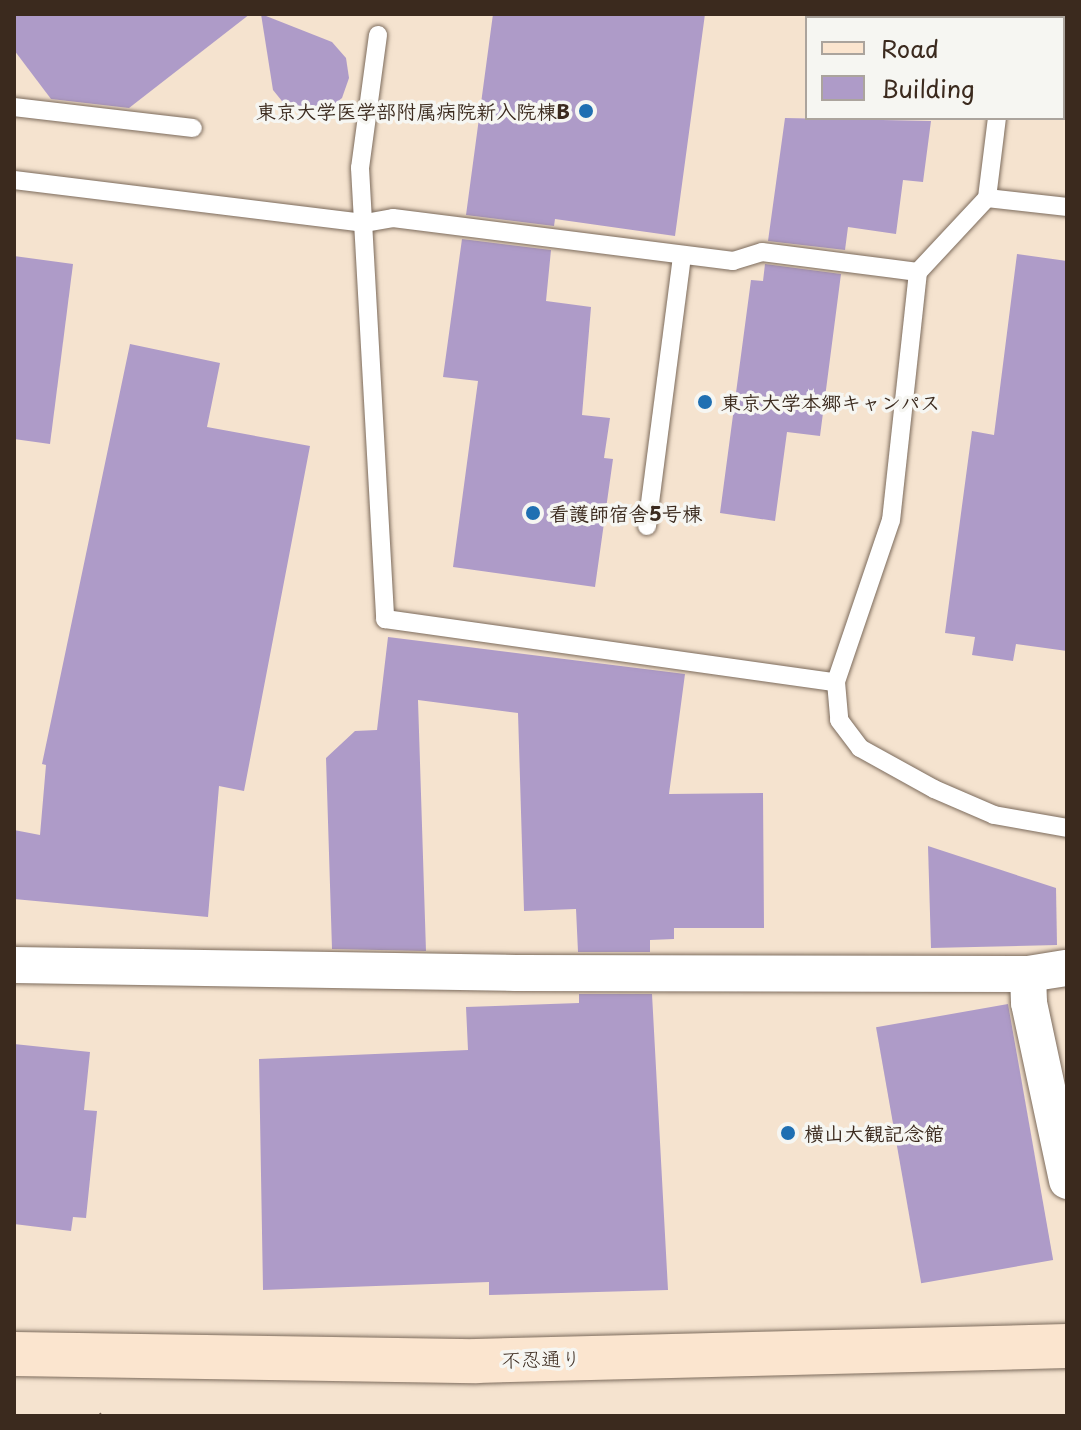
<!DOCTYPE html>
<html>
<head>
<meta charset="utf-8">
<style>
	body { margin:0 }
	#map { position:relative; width:1081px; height:1430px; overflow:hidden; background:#f5e3cf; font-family:"Playpen Sans","Klee One",sans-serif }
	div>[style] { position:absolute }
	.building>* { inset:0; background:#ae9bc8; transform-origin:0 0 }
	.path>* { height:5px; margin-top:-2.5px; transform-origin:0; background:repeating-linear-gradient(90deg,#7c6b5c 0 6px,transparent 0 12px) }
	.roads { filter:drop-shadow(0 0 2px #7c6b5c) drop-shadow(0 0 2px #7c6b5c) }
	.lane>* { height:18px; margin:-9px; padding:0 9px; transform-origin:9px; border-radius:9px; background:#fff }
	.street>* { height:36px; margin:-18px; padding:0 18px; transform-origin:18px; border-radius:18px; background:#fff }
	.secondary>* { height:44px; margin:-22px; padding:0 22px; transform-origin:22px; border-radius:22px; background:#fbe5cf }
	.dots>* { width:22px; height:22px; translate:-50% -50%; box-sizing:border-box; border:4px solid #f6f6f2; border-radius:50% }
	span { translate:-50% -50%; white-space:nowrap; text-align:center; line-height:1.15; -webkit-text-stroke:7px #f6f6f2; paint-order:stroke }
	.poi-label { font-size:20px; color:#3b2a1e; font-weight:700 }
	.right { translate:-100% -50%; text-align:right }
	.left { translate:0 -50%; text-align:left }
	.street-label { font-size:20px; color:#3b2a1e }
	.frame { position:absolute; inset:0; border:16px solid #3b2a1e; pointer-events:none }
	.legend { position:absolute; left:805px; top:16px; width:260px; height:104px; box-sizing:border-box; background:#f6f6f2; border:2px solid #aba49d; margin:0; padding:10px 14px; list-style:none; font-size:24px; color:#3b2a1e }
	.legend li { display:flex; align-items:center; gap:16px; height:40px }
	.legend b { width:40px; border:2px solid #aba49d }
</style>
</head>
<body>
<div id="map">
	<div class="building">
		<div style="clip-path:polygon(14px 14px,250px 14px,129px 108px,51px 99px,14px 50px)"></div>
		<div style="clip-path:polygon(261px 14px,332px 42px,346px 58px,349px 78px,342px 98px,326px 111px,305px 114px,286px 106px,273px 90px)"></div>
		<div style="clip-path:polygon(493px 14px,705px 14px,675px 236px,555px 219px,554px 226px,466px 215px)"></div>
		<div style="clip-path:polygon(785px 118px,931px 121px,923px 182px,903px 180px,896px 234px,848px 227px,845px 250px,768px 241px)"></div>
		<div style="clip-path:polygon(462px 239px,551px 250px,546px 301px,591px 307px,582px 415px,610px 418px,604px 458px,613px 459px,595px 587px,453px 567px,478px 381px,443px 377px)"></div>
		<div style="clip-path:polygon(1017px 254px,1067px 261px,1067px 651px,1016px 644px,1013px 661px,972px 655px,975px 637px,945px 633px,972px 431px,994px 435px)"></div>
		<div style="clip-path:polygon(14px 256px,73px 264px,50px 444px,14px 439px)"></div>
		<div style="clip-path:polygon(765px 264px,841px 274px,820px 436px,787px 432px,775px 521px,720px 513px,751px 280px,763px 281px)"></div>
		<div style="clip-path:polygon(130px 344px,220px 363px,207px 427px,310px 446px,244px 791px,219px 786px,208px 917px,14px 899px,14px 830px,40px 835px,46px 765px,42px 764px)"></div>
		<div style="clip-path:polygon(388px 637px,685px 674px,669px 794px,763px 793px,764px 928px,674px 928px,674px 939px,650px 940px,650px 952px,578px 952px,576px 909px,524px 911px,518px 713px,418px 700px,426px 951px,332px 949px,326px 758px,355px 731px,377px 730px)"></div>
		<div style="clip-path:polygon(928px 846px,1056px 888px,1057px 945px,931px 948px)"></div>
		<div style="clip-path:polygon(579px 994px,652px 994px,668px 1290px,489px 1295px,489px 1282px,263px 1290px,259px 1059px,468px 1050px,466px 1007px,579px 1003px)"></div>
		<div style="left:1008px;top:1004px;width:260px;height:134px;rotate:80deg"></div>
		<div style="clip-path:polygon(14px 1044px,90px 1052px,84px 1110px,97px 1111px,86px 1218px,73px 1217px,71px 1231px,14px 1224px)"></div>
	</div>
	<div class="path">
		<div style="left:100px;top:1416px;width:3px;rotate:-45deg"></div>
	</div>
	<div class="roads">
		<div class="lane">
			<div style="left:1010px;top:18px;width:4px;rotate:-90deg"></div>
			<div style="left:378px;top:35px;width:134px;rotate:97.7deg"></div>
			<div style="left:360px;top:168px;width:452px;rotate:86.8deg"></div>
			<div style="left:385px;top:619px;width:455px;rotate:8deg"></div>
			<div style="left:14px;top:107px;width:180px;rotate:6.7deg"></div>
			<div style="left:14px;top:180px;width:354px;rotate:7deg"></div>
			<div style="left:365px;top:223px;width:28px;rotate:-10deg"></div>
			<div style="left:393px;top:218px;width:343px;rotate:7.2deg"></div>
			<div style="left:733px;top:261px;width:30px;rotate:-17deg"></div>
			<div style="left:762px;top:252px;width:157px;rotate:7.3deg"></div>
			<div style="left:918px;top:272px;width:101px;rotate:-47deg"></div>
			<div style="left:987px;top:198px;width:81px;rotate:6.4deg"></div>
			<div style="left:987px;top:198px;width:81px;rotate:-82.9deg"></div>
			<div style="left:918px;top:272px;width:249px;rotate:96.2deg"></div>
			<div style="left:891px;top:520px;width:171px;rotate:108.8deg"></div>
			<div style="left:836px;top:682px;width:38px;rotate:85deg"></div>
			<div style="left:839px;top:720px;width:35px;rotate:53deg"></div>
			<div style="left:860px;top:748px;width:85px;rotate:29deg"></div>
			<div style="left:934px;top:789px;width:65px;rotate:23.4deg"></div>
			<div style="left:994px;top:815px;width:74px;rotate:10.1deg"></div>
			<div style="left:647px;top:526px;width:273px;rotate:-82.6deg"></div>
		</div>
		<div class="street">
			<div style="left:14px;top:965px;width:502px;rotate:0.91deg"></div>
			<div style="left:516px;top:973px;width:512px;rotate:0.11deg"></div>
			<div style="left:1028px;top:974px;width:39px;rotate:-9deg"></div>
			<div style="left:1028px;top:974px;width:29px;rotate:88deg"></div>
			<div style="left:1029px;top:1003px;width:182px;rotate:77.9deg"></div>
		</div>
		<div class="secondary">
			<div style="left:14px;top:1354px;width:462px;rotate:0.9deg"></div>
			<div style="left:476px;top:1361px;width:591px;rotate:-1.45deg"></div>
		</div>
	</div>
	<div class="dots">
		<div style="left:586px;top:111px;background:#1f6fb2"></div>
		<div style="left:705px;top:402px;background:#1f6fb2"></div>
		<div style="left:533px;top:513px;background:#1f6fb2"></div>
		<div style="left:788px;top:1133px;background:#1f6fb2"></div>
	</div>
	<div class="poi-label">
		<span class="right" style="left:570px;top:111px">東京大学医学部附属病院新入院棟B</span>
		<span class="left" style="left:721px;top:402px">東京大学本郷キャンパス</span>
		<span class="left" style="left:549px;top:513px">看護師宿舎5号棟</span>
		<span class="left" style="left:804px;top:1133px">横山大観記念館</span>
	</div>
	<div class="street-label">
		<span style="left:541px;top:1359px;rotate:-1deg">不忍通り</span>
	</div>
	<div class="frame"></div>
	<ul class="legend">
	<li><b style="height:10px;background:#fbe5cf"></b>Road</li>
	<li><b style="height:22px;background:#ae9bc8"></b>Building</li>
	</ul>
</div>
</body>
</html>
